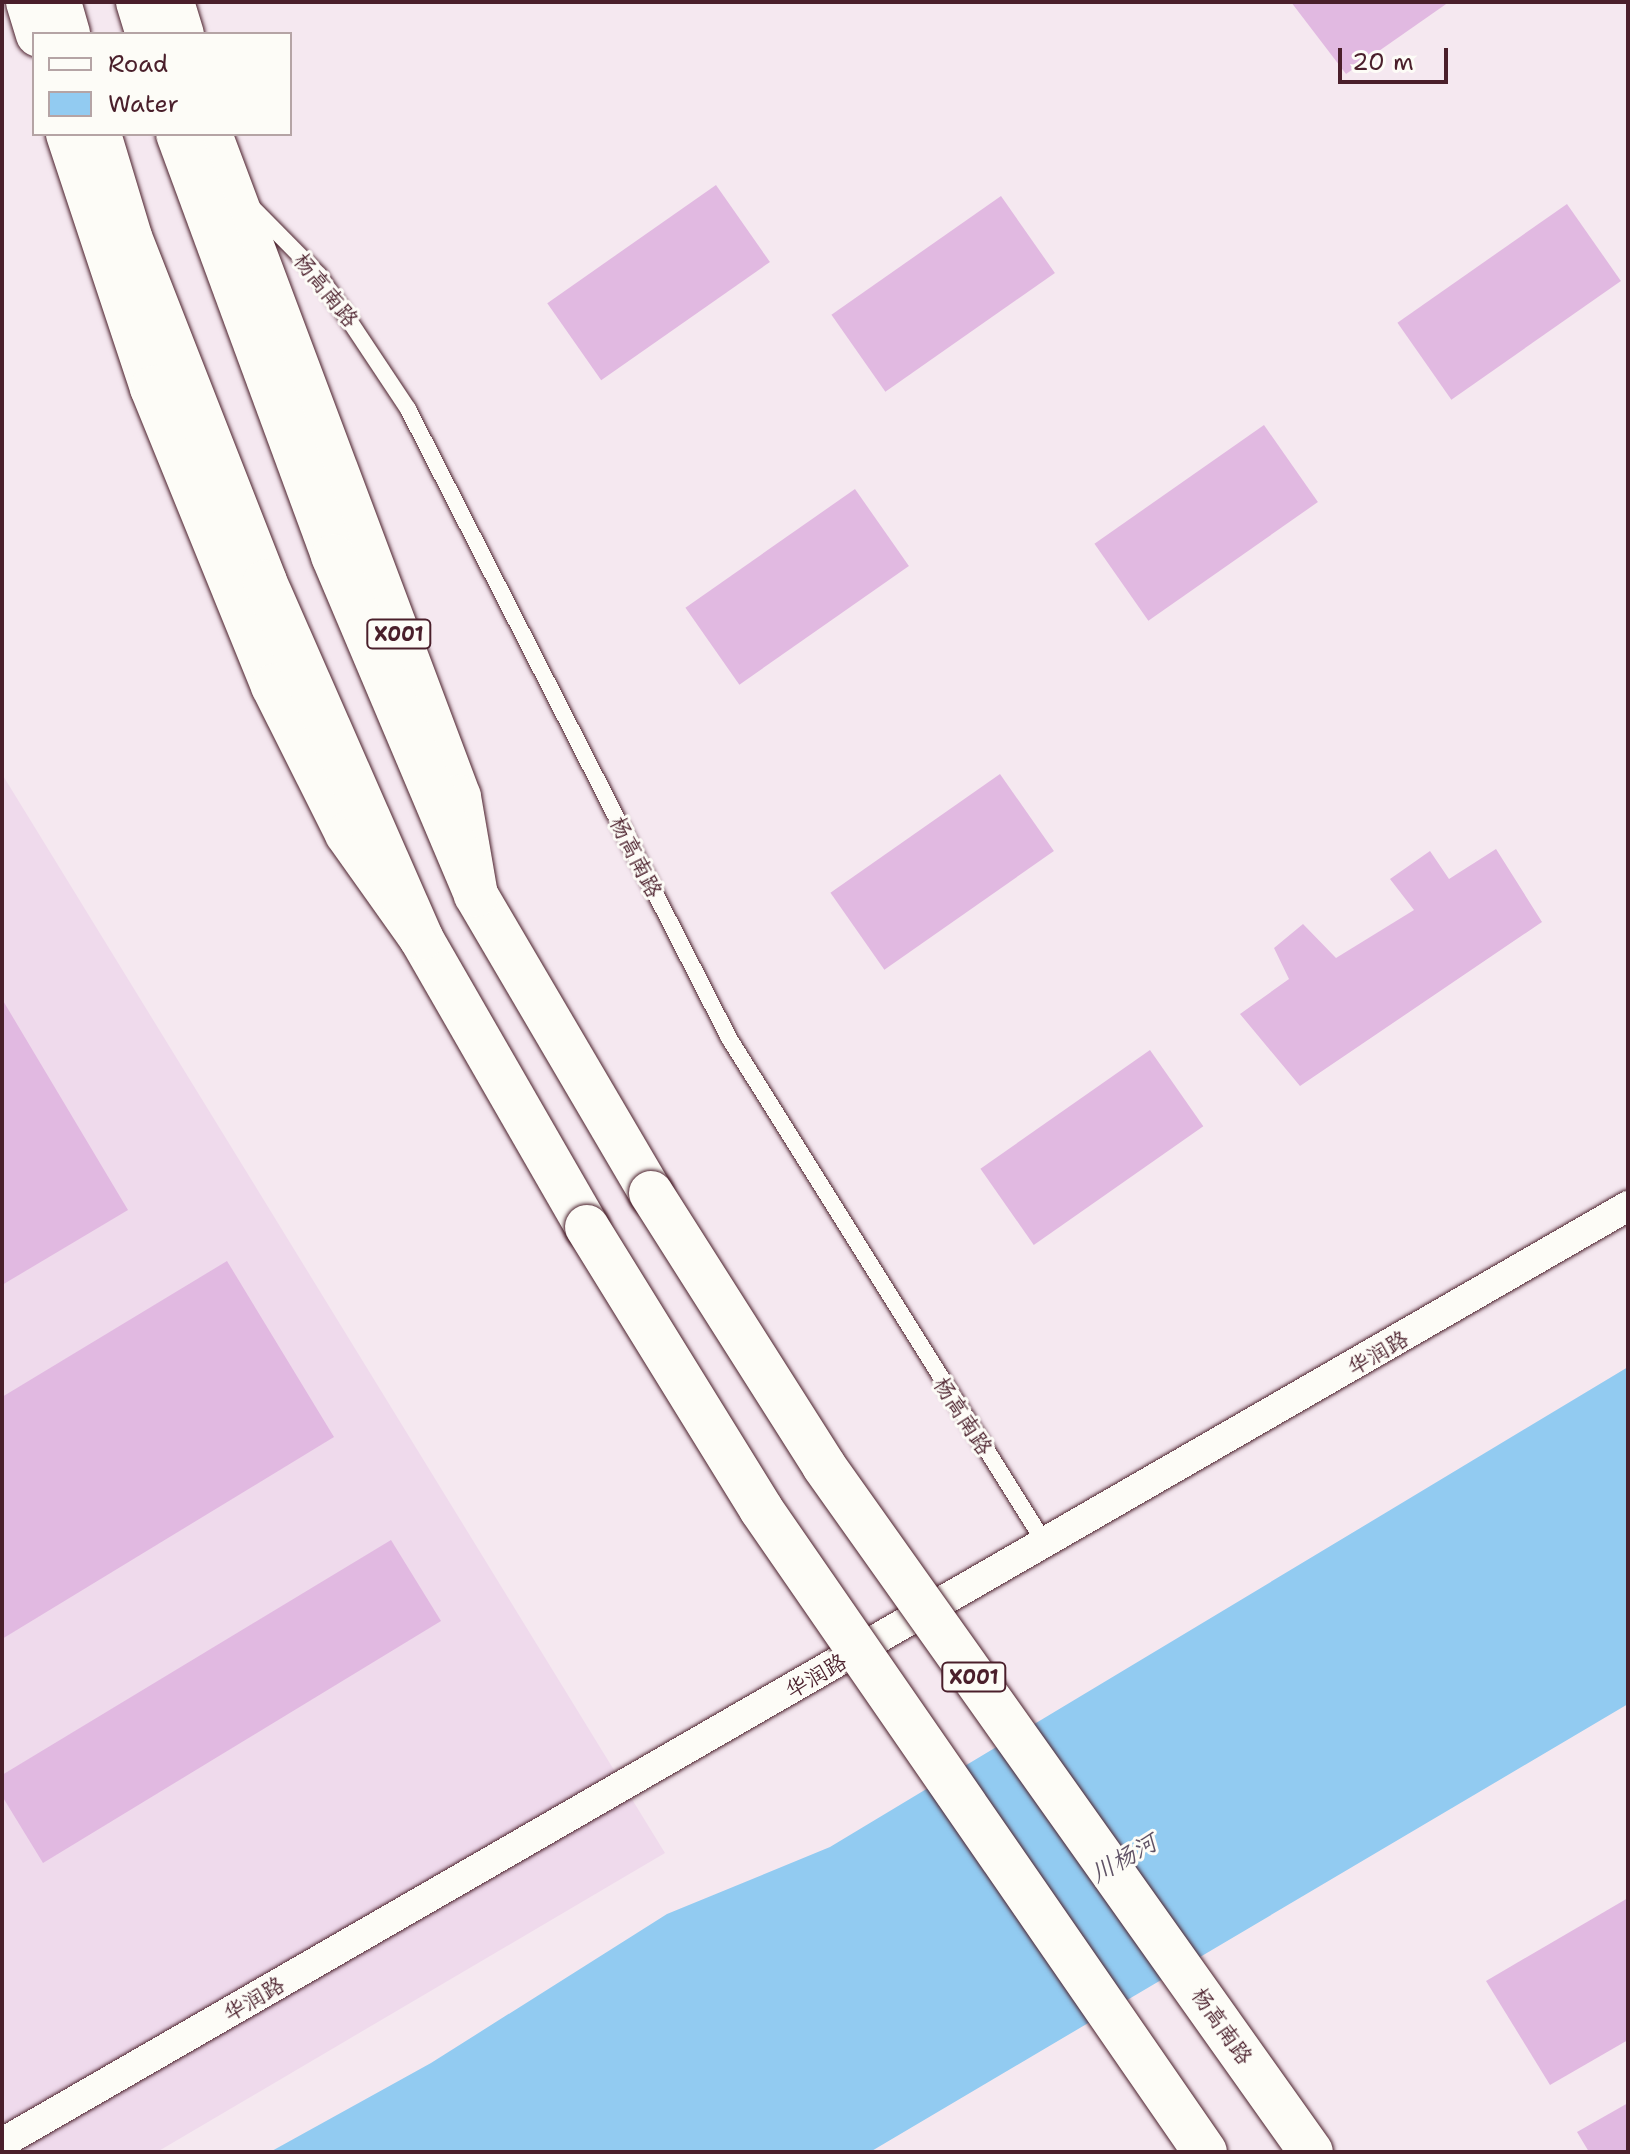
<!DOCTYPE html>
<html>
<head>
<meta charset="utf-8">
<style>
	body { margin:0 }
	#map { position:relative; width:1630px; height:2154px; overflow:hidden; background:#f5e8f0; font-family:"Shantell Sans","LXGW WenKai TC",sans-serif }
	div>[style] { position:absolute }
	.built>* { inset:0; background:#efdaec }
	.water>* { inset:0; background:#92cbf1 }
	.building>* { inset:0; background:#e1b9e1; transform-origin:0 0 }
	.roads { filter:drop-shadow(0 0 2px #4a1f2b) drop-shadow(0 0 2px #4a1f2b) }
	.service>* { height:16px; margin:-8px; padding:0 8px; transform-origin:8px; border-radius:8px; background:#fdfcf7 }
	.minor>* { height:30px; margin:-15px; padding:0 15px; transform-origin:15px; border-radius:15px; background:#fdfcf7 }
	.primary>* { height:44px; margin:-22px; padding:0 22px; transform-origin:22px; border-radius:22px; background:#fdfcf7 }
	.trunk>* { height:44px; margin:-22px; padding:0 22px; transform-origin:22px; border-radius:22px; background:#fdfcf7 }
	.bridges { filter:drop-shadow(0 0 2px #4a1f2b) drop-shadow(0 0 2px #4a1f2b) }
	.primary-bridge>* { height:44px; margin:-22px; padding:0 22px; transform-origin:22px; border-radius:22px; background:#fdfcf7 }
	span { translate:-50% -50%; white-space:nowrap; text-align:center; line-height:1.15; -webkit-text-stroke:6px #fdfcf7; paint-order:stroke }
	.shield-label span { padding:2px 6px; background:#fdfcf7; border:2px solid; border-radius:6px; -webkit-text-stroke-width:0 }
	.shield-label { font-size:20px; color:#4a1f2b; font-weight:700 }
	.street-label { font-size:22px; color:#4a1f2b }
	.water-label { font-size:24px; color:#605366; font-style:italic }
	.frame { position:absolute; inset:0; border:4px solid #4a1f2b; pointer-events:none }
	.legend { position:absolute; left:32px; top:32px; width:260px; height:104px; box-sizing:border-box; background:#fdfcf7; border:2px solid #b5a4a5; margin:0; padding:10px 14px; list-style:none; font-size:24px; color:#4a1f2b }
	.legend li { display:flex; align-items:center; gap:16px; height:40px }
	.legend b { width:40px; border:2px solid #b5a4a5 }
	.scale { position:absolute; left:1338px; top:48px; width:110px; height:36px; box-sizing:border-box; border:4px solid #4a1f2b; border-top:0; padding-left:10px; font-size:24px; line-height:28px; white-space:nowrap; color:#4a1f2b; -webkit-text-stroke:6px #fdfcf7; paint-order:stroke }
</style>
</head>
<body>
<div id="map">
	<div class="built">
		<div style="clip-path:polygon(2px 774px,665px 1853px,157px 2152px,2px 2152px)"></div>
	</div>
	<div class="water">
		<div style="clip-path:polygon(1628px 1367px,1628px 1704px,870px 2152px,270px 2152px,431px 2063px,667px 1914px,830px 1847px)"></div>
	</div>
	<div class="building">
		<div style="clip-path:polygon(1291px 2px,1449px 2px,1346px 74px)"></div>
		<div style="left:716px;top:185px;width:94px;height:206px;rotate:55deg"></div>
		<div style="left:1001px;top:196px;width:94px;height:207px;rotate:55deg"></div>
		<div style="left:1567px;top:204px;width:94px;height:207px;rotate:55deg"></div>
		<div style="left:1264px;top:425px;width:94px;height:207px;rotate:55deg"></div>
		<div style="left:855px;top:489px;width:94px;height:207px;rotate:55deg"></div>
		<div style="left:1000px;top:774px;width:94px;height:207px;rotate:55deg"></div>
		<div style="clip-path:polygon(1496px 849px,1542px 922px,1300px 1086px,1240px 1014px,1289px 979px,1274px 948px,1303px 924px,1336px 958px,1414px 910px,1390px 879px,1430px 851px,1449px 879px)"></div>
		<div style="clip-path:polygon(2px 999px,128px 1210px,2px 1285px)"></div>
		<div style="left:1150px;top:1050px;width:93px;height:207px;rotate:55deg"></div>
		<div style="clip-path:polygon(227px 1261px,334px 1437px,2px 1639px,2px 1397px)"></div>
		<div style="clip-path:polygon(391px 1540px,441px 1621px,43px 1863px,2px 1796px,2px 1775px)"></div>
		<div style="clip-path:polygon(1628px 1898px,1628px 2040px,1550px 2085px,1486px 1981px)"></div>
		<div style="clip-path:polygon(1628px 2103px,1628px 2152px,1589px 2152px,1577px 2132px)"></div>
	</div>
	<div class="roads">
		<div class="service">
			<div style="left:252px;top:207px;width:95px;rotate:45.4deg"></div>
			<div style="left:319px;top:275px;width:161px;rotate:56.4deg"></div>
			<div style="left:408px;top:409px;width:706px;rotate:62.96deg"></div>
			<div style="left:729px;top:1038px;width:598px;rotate:57.98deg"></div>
		</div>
		<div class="minor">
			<div style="left:2px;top:2143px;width:1877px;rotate:-29.95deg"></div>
		</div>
		<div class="primary">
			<div style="left:28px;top:2px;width:34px;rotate:73deg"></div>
			<div style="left:172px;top:2px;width:34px;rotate:73deg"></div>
			<div style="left:68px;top:134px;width:268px;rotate:71.7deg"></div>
			<div style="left:152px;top:388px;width:322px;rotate:67.9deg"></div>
			<div style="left:273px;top:686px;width:165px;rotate:63.4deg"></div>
			<div style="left:347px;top:834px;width:128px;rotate:54.6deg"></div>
			<div style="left:421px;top:938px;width:333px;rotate:60.1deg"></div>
			<div style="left:210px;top:134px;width:708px;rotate:69.42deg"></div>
			<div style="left:459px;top:797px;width:99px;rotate:80.2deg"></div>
			<div style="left:476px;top:895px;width:346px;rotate:59.6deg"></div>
		</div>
		<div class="trunk">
			<div style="left:59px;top:2px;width:33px;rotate:74deg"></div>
			<div style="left:138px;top:2px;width:34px;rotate:73deg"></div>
			<div style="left:99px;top:134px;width:108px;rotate:73.2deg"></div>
			<div style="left:130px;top:237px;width:370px;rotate:68.6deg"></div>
			<div style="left:265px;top:582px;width:389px;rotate:66.3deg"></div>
			<div style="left:178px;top:134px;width:450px;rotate:69.8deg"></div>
			<div style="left:333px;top:556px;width:368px;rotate:67.1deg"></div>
		</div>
	</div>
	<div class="bridges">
		<div class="primary-bridge">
			<div style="left:651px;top:1193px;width:323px;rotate:57.6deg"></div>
			<div style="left:824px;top:1466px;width:841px;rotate:54.63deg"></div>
			<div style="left:587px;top:1227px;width:331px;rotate:58.3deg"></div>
			<div style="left:761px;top:1509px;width:781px;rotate:55.37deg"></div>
		</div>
	</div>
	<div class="shield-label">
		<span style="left:399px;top:634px">X001</span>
		<span style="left:974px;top:1677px">X001</span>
	</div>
	<div class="street-label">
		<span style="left:326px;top:290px;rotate:51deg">杨高南路</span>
		<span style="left:636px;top:857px;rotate:63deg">杨高南路</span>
		<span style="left:1378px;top:1353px;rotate:-30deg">华润路</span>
		<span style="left:963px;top:1416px;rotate:57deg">杨高南路</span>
		<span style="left:816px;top:1676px;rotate:-30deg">华润路</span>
		<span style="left:254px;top:1999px;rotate:-30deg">华润路</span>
		<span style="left:1222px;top:2026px;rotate:55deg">杨高南路</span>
	</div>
	<div class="water-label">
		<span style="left:1124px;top:1859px;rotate:-30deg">川杨河</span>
	</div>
	<div class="frame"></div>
	<ul class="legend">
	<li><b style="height:10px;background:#fdfcf7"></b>Road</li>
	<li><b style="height:22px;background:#92cbf1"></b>Water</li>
	</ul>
	<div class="scale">20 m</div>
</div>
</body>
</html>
